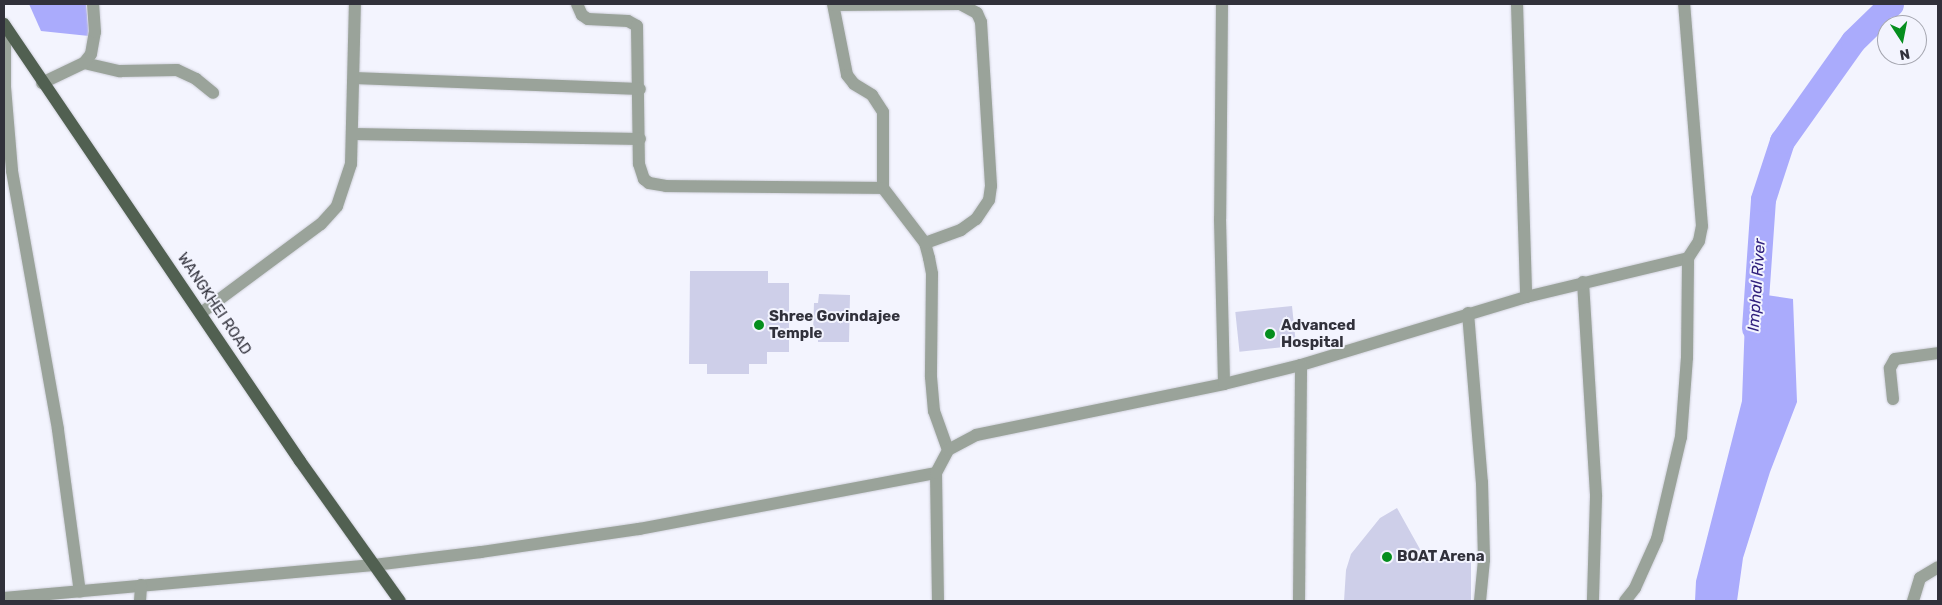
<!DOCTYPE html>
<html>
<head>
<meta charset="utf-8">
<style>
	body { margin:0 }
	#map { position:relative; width:1942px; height:605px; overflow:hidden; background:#f3f4fe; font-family:Rubik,sans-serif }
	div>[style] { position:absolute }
	.water>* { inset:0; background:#aaabfc }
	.river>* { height:25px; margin:-12.5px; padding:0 12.5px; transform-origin:12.5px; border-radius:12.5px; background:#aaabfc }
	.building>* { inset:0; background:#cecfe9; transform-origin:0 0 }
	.roads { filter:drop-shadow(0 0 1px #d0d1db) drop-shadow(0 0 1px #d0d1db) }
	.minor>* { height:12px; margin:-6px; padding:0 6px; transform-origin:6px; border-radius:6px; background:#9aa39a }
	.major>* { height:12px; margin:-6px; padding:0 6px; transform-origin:6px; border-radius:6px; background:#516051 }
	.dots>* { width:14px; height:14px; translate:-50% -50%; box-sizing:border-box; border:2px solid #f3f4fe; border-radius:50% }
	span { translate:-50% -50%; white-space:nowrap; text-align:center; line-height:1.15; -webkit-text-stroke:4px #f3f4fe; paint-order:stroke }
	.street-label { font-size:15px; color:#31313b }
	.poi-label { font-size:15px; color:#31313b; font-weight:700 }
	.left { translate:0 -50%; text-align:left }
	.water-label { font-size:16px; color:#31217d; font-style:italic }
	.frame { position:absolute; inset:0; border:5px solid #31313b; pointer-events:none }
	.north { position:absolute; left:1877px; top:15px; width:50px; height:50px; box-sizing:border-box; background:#f3f4fe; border:1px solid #a5a6b0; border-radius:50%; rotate:169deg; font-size:14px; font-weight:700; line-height:20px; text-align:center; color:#31313b }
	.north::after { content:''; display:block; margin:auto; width:18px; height:22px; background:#058e1e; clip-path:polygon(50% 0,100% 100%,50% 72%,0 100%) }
</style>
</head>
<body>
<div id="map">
	<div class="water">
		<div style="clip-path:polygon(29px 4px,86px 4px,89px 36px,41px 31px)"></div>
		<div style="clip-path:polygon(1746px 292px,1793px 299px,1797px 402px,1770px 472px,1743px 558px,1737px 601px,1695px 601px,1696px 581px,1742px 401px)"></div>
	</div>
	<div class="river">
		<div style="left:1754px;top:328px;width:129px;rotate:-86deg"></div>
		<div style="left:1763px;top:199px;width:61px;rotate:-71.9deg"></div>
		<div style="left:1782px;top:141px;width:123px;rotate:-54.6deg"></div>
		<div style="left:1853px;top:41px;width:53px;rotate:-44.2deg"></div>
	</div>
	<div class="building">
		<div style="clip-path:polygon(690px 271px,768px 271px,768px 283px,789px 283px,789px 352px,767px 352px,767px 364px,749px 364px,749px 374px,707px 374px,707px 364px,689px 364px)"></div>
		<div style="clip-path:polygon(819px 294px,850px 295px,849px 342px,818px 342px,818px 334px,813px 334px,814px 303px,818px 303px)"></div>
		<div style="left:1292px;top:306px;width:40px;height:57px;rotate:84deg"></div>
		<div style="clip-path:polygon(1397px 508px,1426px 560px,1471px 561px,1471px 601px,1344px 601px,1346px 570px,1351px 554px,1380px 518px)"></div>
	</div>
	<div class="roads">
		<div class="minor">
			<div style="left:577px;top:4px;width:12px;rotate:66deg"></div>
			<div style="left:582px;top:15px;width:7px;rotate:34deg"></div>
			<div style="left:588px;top:19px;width:40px;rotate:2.9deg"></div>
			<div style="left:628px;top:21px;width:10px;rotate:29deg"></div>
			<div style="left:637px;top:26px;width:138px;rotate:89.2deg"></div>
			<div style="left:639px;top:164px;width:16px;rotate:72deg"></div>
			<div style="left:644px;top:179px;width:6px;rotate:39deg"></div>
			<div style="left:649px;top:183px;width:17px;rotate:10deg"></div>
			<div style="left:666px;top:186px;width:217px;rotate:0.5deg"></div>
			<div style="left:833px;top:4px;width:72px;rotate:78.8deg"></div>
			<div style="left:847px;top:75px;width:11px;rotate:52deg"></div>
			<div style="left:854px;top:84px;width:21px;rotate:31deg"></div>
			<div style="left:872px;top:95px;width:20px;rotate:57deg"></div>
			<div style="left:883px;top:112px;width:76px;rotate:90deg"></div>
			<div style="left:883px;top:188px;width:69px;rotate:52.6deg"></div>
			<div style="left:925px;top:243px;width:16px;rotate:75deg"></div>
			<div style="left:929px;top:258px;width:16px;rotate:79deg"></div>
			<div style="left:932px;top:274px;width:103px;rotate:90.6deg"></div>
			<div style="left:931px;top:377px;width:34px;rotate:85deg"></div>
			<div style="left:934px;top:411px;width:41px;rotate:70.3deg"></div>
			<div style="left:1222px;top:4px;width:215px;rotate:90.5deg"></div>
			<div style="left:1220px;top:219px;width:165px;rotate:88.6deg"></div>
			<div style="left:1517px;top:4px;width:293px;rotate:88.2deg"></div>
			<div style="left:834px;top:5px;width:126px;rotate:-0.5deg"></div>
			<div style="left:960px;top:4px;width:19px;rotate:28deg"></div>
			<div style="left:977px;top:13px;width:10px;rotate:66deg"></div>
			<div style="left:981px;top:22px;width:164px;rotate:86.5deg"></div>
			<div style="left:991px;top:186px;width:14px;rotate:98deg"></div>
			<div style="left:989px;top:200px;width:23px;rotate:124deg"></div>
			<div style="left:976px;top:219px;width:19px;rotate:144deg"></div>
			<div style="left:961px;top:230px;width:38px;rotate:160deg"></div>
			<div style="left:5px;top:26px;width:61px;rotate:90deg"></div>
			<div style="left:5px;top:87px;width:84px;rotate:85.2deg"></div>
			<div style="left:12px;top:171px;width:263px;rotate:79.9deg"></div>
			<div style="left:58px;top:430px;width:163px;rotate:82.3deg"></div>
			<div style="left:84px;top:63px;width:37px;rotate:13deg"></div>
			<div style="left:120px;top:71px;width:57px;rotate:-1deg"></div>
			<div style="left:177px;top:70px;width:21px;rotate:25deg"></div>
			<div style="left:196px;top:79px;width:22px;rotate:39deg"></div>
			<div style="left:354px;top:78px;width:286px;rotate:2.2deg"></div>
			<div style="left:42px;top:83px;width:47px;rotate:-25.5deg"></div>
			<div style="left:84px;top:63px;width:11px;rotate:-52deg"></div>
			<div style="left:91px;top:54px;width:22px;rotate:-80deg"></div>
			<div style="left:95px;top:32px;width:28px;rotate:-94deg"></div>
			<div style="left:353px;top:134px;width:287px;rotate:1deg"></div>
			<div style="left:1583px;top:282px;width:215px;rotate:86.5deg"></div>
			<div style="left:1596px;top:497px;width:104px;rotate:91.7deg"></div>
			<div style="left:201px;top:313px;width:149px;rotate:-36.6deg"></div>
			<div style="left:321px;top:224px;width:24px;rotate:-48deg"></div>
			<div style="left:337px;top:206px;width:44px;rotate:-71.6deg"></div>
			<div style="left:351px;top:164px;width:160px;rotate:-88.6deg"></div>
			<div style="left:1468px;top:313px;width:170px;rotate:85.3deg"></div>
			<div style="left:1482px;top:482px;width:78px;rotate:88.5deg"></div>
			<div style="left:1484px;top:560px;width:41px;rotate:95.6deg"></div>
			<div style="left:1893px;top:399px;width:31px;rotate:-96deg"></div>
			<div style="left:1890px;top:368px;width:10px;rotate:-61deg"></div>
			<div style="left:1895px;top:359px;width:43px;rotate:-7.9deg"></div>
			<div style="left:4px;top:598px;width:371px;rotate:-5.1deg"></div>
			<div style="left:374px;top:565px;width:108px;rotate:-6.9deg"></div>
			<div style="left:481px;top:552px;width:160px;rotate:-8.3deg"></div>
			<div style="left:639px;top:529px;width:302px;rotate:-10.7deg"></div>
			<div style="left:140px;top:601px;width:16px;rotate:-86deg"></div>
			<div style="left:938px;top:601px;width:128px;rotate:-90.9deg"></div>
			<div style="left:936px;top:473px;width:26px;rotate:-62deg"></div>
			<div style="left:948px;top:450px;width:32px;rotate:-28deg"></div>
			<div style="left:976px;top:435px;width:253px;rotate:-11.6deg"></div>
			<div style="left:1224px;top:384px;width:79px;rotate:-13.9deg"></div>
			<div style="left:1301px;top:365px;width:235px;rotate:-16.8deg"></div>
			<div style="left:1526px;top:297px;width:167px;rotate:-13.5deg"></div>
			<div style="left:1688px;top:258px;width:20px;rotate:-57deg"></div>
			<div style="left:1699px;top:241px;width:15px;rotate:-79deg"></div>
			<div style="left:1702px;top:226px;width:223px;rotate:-94.6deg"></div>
			<div style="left:1299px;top:601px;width:236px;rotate:-89.5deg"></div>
			<div style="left:1625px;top:601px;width:16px;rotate:-52deg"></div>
			<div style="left:1635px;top:588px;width:54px;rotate:-65.8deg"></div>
			<div style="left:1657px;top:539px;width:105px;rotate:-76.8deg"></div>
			<div style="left:1681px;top:437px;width:79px;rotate:-85.7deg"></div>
			<div style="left:1687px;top:358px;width:100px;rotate:-89.4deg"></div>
			<div style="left:1913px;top:601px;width:24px;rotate:-73deg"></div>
			<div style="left:1920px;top:578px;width:21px;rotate:-31deg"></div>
		</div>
		<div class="major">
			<div style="left:4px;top:24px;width:528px;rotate:55.89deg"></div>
			<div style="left:300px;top:461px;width:172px;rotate:54.5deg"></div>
		</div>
	</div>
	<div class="dots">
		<div style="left:759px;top:325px;background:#058e1e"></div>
		<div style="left:1270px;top:334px;background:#058e1e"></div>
		<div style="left:1387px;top:557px;background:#058e1e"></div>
	</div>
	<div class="street-label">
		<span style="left:214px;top:304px;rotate:56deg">WANGKHEI ROAD</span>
	</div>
	<div class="poi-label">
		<span class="left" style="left:769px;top:325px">Shree Govindajee<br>Temple</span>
		<span class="left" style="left:1281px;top:334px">Advanced<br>Hospital</span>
		<span class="left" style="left:1397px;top:557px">BOAT Arena</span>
	</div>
	<div class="water-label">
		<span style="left:1757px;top:285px;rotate:-86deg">Imphal River</span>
	</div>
	<div class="frame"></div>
	<div class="north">N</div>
</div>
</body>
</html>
